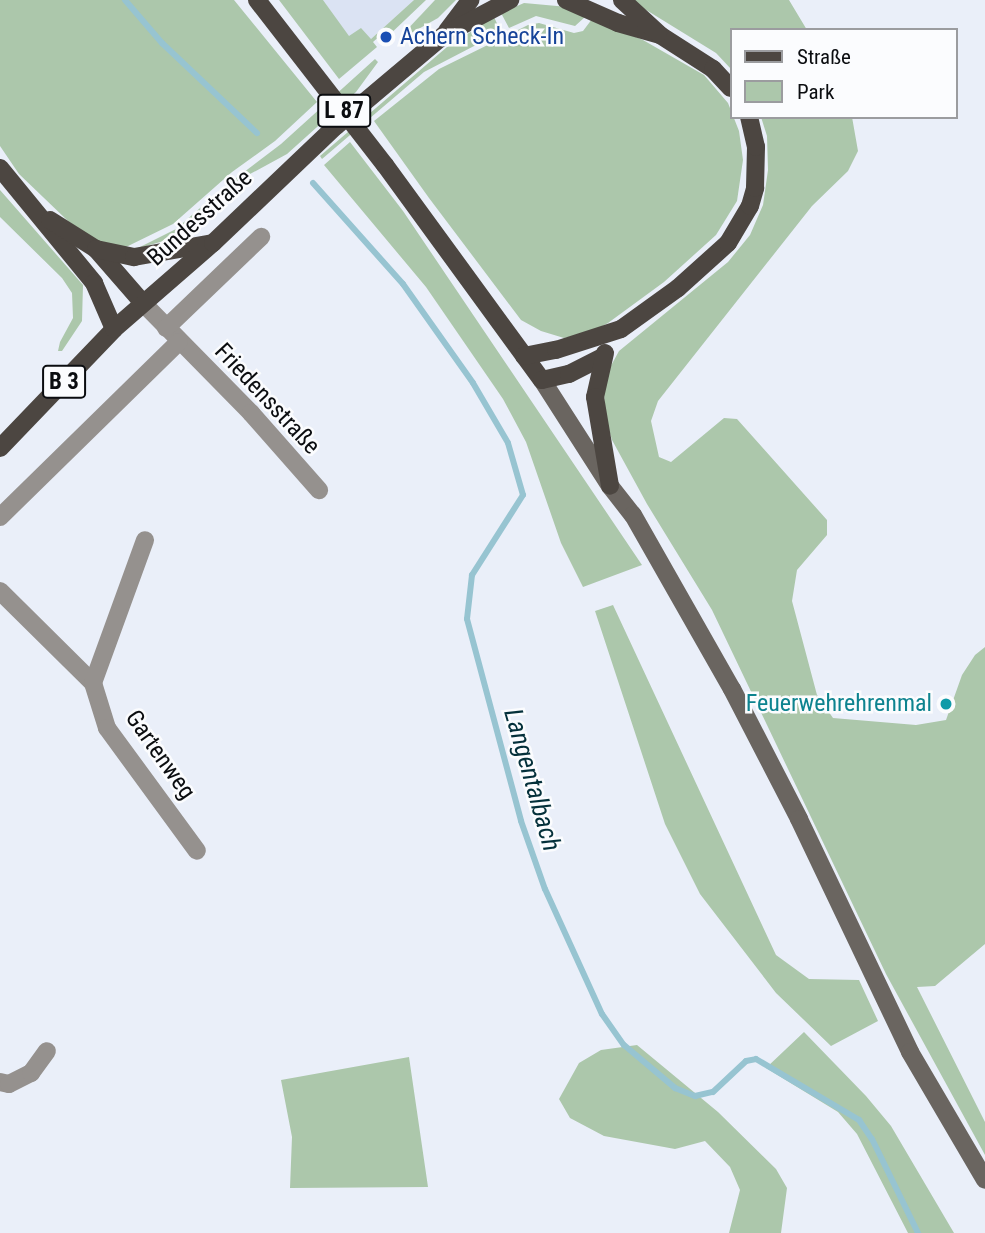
<!DOCTYPE html>
<html>
<head>
<meta charset="utf-8">
<style>
	body { margin:0 }
	#map { position:relative; width:985px; height:1233px; overflow:hidden; background:#eaeff9; font-family:"Roboto Condensed",sans-serif }
	div>[style] { position:absolute }
	.built>* { inset:0; background:#dbe3f3 }
	.green>* { inset:0; background:#acc7ab }
	.stream>* { height:6px; margin:-3px; padding:0 3px; transform-origin:3px; border-radius:3px; background:#97c4d1 }
	.street>* { height:18px; margin:-9px; padding:0 9px; transform-origin:9px; border-radius:9px; background:#95918e }
	.secondary>* { height:18px; margin:-9px; padding:0 9px; transform-origin:9px; border-radius:9px; background:#6a6560 }
	.primary>* { height:18px; margin:-9px; padding:0 9px; transform-origin:9px; border-radius:9px; background:#4c4641 }
	.dots>* { width:19px; height:19px; translate:-50% -50%; box-sizing:border-box; border:4px solid #fbfcfe; border-radius:50% }
	span { translate:-50% -50%; white-space:nowrap; text-align:center; line-height:1.15; -webkit-text-stroke:5px #fbfcfe; paint-order:stroke }
	.shield-label span { padding:2px 5px; background:#fbfcfe; border:2px solid; border-radius:5px; -webkit-text-stroke-width:0 }
	.shield-label { font-size:23px; color:#0b0d10; font-weight:700 }
	.transit-label { font-size:24px; color:#164399 }
	.left { translate:0 -50%; text-align:left }
	.street-label { font-size:24px; color:#0b0d10 }
	.culture-label { font-size:24px; color:#0d838f }
	.right { translate:-100% -50%; text-align:right }
	.water-label { font-size:26px; color:#04303a; font-style:italic }
	.legend { position:absolute; left:730px; top:28px; width:228px; height:91px; box-sizing:border-box; background:#fbfcfe; border:2px solid #9b9c9f; margin:0; padding:9px 12px; list-style:none; font-size:21px; color:#0b0d10 }
	.legend li { display:flex; align-items:center; gap:14px; height:35px }
	.legend b { width:35px; border:2px solid #9b9c9f }
</style>
</head>
<body>
<div id="map">
	<div class="built">
		<div style="clip-path:polygon(323px 0,414px 0,371px 39px,349px 37px)"></div>
	</div>
	<div class="green">
		<div style="clip-path:polygon(0 0,234px 0,317px 102px,275px 141px,232px 172px,173px 224px,124px 248px,96px 241px,68px 221px,19px 174px,0 146px)"></div>
		<div style="clip-path:polygon(279px 0,323px 0,349px 36px,361px 28px,371px 39px,414px 0,426px 0,386px 38px,382px 34px,373px 42px,377px 47px,339px 79px)"></div>
		<div style="clip-path:polygon(435px 0,456px 0,438px 18px,406px 36px,404px 33px)"></div>
		<div style="clip-path:polygon(630px 0,789px 0,807px 30px,731px 30px,731px 69px,716px 53px)"></div>
		<div style="clip-path:polygon(524px 3px,568px 7px,585px 17px,575px 26px,536px 16px,509px 28px,501px 13px)"></div>
		<div style="clip-path:polygon(494px 17px,501px 32px,424px 72px,322px 159px,320px 156px,447px 47px)"></div>
		<div style="clip-path:polygon(592px 19px,643px 40px,704px 75px,728px 103px,739px 131px,743px 160px,737px 201px,716px 235px,664px 282px,608px 323px,591px 332px,564px 338px,541px 331px,521px 320px,429px 198px,374px 121px,439px 69px,528px 25px,539px 23px,574px 33px,583px 31px)"></div>
		<div style="clip-path:polygon(375px 59px,378px 62px,356px 92px,287px 154px,239px 180px,167px 240px,136px 249px,176px 229px,223px 188px,281px 144px)"></div>
		<div style="clip-path:polygon(761px 117px,852px 117px,858px 151px,848px 171px,812px 206px,658px 401px,651px 421px,659px 457px,671px 462px,724px 418px,737px 419px,827px 520px,827px 535px,797px 570px,792px 601px,817px 695px,833px 718px,916px 725px,946px 720px,962px 675px,975px 655px,985px 647px,985px 944px,935px 986px,917px 987px,985px 1122px,985px 1155px,886px 974px,712px 610px,647px 504px,612px 440px,605px 417px,604px 392px,607px 373px,619px 351px,728px 262px,750px 235px,763px 205px,768px 170px,767px 136px)"></div>
		<div style="clip-path:polygon(350px 142px,403px 211px,642px 565px,583px 587px,561px 543px,526px 442px,503px 399px,426px 287px,324px 165px)"></div>
		<div style="clip-path:polygon(0 190px,83px 285px,82px 321px,62px 351px,58px 351px,60px 342px,73px 318px,72px 293px,62px 278px,0 217px)"></div>
		<div style="clip-path:polygon(613px 605px,776px 955px,809px 979px,859px 980px,878px 1021px,831px 1046px,776px 993px,700px 894px,665px 824px,595px 611px)"></div>
		<div style="clip-path:polygon(804px 1032px,866px 1096px,891px 1126px,954px 1233px,908px 1233px,857px 1134px,838px 1112px,766px 1068px)"></div>
		<div style="clip-path:polygon(637px 1045px,718px 1112px,776px 1169px,787px 1188px,781px 1233px,729px 1233px,740px 1190px,730px 1167px,705px 1141px,675px 1149px,604px 1136px,570px 1118px,559px 1099px,579px 1063px,601px 1050px)"></div>
		<div style="clip-path:polygon(409px 1057px,428px 1187px,290px 1188px,292px 1137px,281px 1080px)"></div>
	</div>
	<div class="stream">
		<div style="left:125px;top:0;width:57px;rotate:49.3deg"></div>
		<div style="left:162px;top:43px;width:131px;rotate:43.5deg"></div>
		<div style="left:313px;top:183px;width:135px;rotate:48.3deg"></div>
		<div style="left:403px;top:284px;width:121px;rotate:54.7deg"></div>
		<div style="left:473px;top:383px;width:69px;rotate:59.7deg"></div>
		<div style="left:508px;top:443px;width:54px;rotate:73.9deg"></div>
		<div style="left:523px;top:495px;width:95px;rotate:122.5deg"></div>
		<div style="left:472px;top:575px;width:44px;rotate:96.5deg"></div>
		<div style="left:467px;top:619px;width:209px;rotate:75deg"></div>
		<div style="left:521px;top:821px;width:72px;rotate:70.6deg"></div>
		<div style="left:545px;top:889px;width:137px;rotate:65.5deg"></div>
		<div style="left:602px;top:1014px;width:38px;rotate:55deg"></div>
		<div style="left:624px;top:1045px;width:67px;rotate:40.1deg"></div>
		<div style="left:675px;top:1088px;width:22px;rotate:22deg"></div>
		<div style="left:695px;top:1096px;width:18px;rotate:-13deg"></div>
		<div style="left:713px;top:1092px;width:45px;rotate:-43.2deg"></div>
		<div style="left:746px;top:1061px;width:10px;rotate:-11deg"></div>
		<div style="left:756px;top:1059px;width:120px;rotate:30.6deg"></div>
		<div style="left:859px;top:1120px;width:23px;rotate:56deg"></div>
		<div style="left:872px;top:1139px;width:105px;rotate:63.9deg"></div>
	</div>
	<div class="street">
		<div style="left:142px;top:302px;width:156px;rotate:45.5deg"></div>
		<div style="left:251px;top:413px;width:103px;rotate:48.6deg"></div>
		<div style="left:166px;top:328px;width:132px;rotate:-43.8deg"></div>
		<div style="left:0;top:517px;width:250px;rotate:-44.4deg"></div>
		<div style="left:0;top:591px;width:131px;rotate:44.7deg"></div>
		<div style="left:93px;top:683px;width:47px;rotate:72.7deg"></div>
		<div style="left:107px;top:728px;width:152px;rotate:53.8deg"></div>
		<div style="left:93px;top:683px;width:152px;rotate:-70deg"></div>
		<div style="left:0;top:1082px;width:9px;rotate:13deg"></div>
		<div style="left:9px;top:1084px;width:25px;rotate:-27deg"></div>
		<div style="left:31px;top:1073px;width:27px;rotate:-54deg"></div>
	</div>
	<div class="secondary">
		<div style="left:542px;top:380px;width:126px;rotate:57.3deg"></div>
		<div style="left:610px;top:486px;width:37px;rotate:52deg"></div>
		<div style="left:633px;top:515px;width:200px;rotate:60.4deg"></div>
		<div style="left:732px;top:689px;width:146px;rotate:62.7deg"></div>
		<div style="left:799px;top:819px;width:258px;rotate:64.5deg"></div>
		<div style="left:910px;top:1052px;width:148px;rotate:59.6deg"></div>
	</div>
	<div class="primary">
		<div style="left:257px;top:0;width:209px;rotate:52.2deg"></div>
		<div style="left:385px;top:165px;width:266px;rotate:53.9deg"></div>
		<div style="left:542px;top:380px;width:28px;rotate:-13deg"></div>
		<div style="left:569px;top:374px;width:37px;rotate:-27deg"></div>
		<div style="left:566px;top:0;width:57px;rotate:23.9deg"></div>
		<div style="left:618px;top:23px;width:44px;rotate:15.9deg"></div>
		<div style="left:660px;top:35px;width:63px;rotate:32.7deg"></div>
		<div style="left:713px;top:69px;width:26px;rotate:47deg"></div>
		<div style="left:622px;top:0;width:49px;rotate:42.5deg"></div>
		<div style="left:447px;top:31px;width:39px;rotate:-53deg"></div>
		<div style="left:0;top:168px;width:149px;rotate:50.7deg"></div>
		<div style="left:94px;top:283px;width:50px;rotate:66.5deg"></div>
		<div style="left:50px;top:220px;width:54px;rotate:32.2deg"></div>
		<div style="left:96px;top:249px;width:70px;rotate:49deg"></div>
		<div style="left:96px;top:249px;width:39px;rotate:12deg"></div>
		<div style="left:134px;top:257px;width:80px;rotate:-10deg"></div>
		<div style="left:605px;top:353px;width:45px;rotate:102.8deg"></div>
		<div style="left:595px;top:397px;width:90px;rotate:80.4deg"></div>
		<div style="left:524px;top:356px;width:33px;rotate:-11deg"></div>
		<div style="left:556px;top:350px;width:68px;rotate:-17.9deg"></div>
		<div style="left:621px;top:329px;width:70px;rotate:-35.7deg"></div>
		<div style="left:678px;top:288px;width:67px;rotate:-42deg"></div>
		<div style="left:728px;top:243px;width:43px;rotate:-59.3deg"></div>
		<div style="left:750px;top:206px;width:19px;rotate:-74deg"></div>
		<div style="left:755px;top:188px;width:41px;rotate:-88.6deg"></div>
		<div style="left:756px;top:147px;width:31px;rotate:-103deg"></div>
		<div style="left:0;top:448px;width:165px;rotate:-46.2deg"></div>
		<div style="left:114px;top:329px;width:131px;rotate:-41deg"></div>
		<div style="left:213px;top:243px;width:170px;rotate:-43.6deg"></div>
		<div style="left:336px;top:126px;width:141px;rotate:-40.1deg"></div>
		<div style="left:444px;top:35px;width:75px;rotate:-27.9deg"></div>
	</div>
	<div class="dots">
		<div style="left:386px;top:37px;background:#1a4fb4"></div>
		<div style="left:946px;top:704px;background:#0f9aa8"></div>
	</div>
	<div class="shield-label">
		<span style="left:344px;top:111px">L 87</span>
		<span style="left:64px;top:382px">B 3</span>
	</div>
	<div class="transit-label">
		<span class="left" style="left:400px;top:37px">Achern Scheck-In</span>
	</div>
	<div class="street-label">
		<span style="left:200px;top:218px;rotate:-42deg">Bundesstraße</span>
		<span style="left:267px;top:399px;rotate:47deg">Friedensstraße</span>
		<span style="left:160px;top:755px;rotate:55deg">Gartenweg</span>
	</div>
	<div class="culture-label">
		<span class="right" style="left:932px;top:704px">Feuerwehrehrenmal</span>
	</div>
	<div class="water-label">
		<span style="left:532px;top:780px;rotate:74deg">Langentalbach</span>
	</div>
	<ul class="legend">
	<li><b style="height:9px;background:#4c4641"></b>Straße</li>
	<li><b style="height:19px;background:#acc7ab"></b>Park</li>
	</ul>
</div>
</body>
</html>
